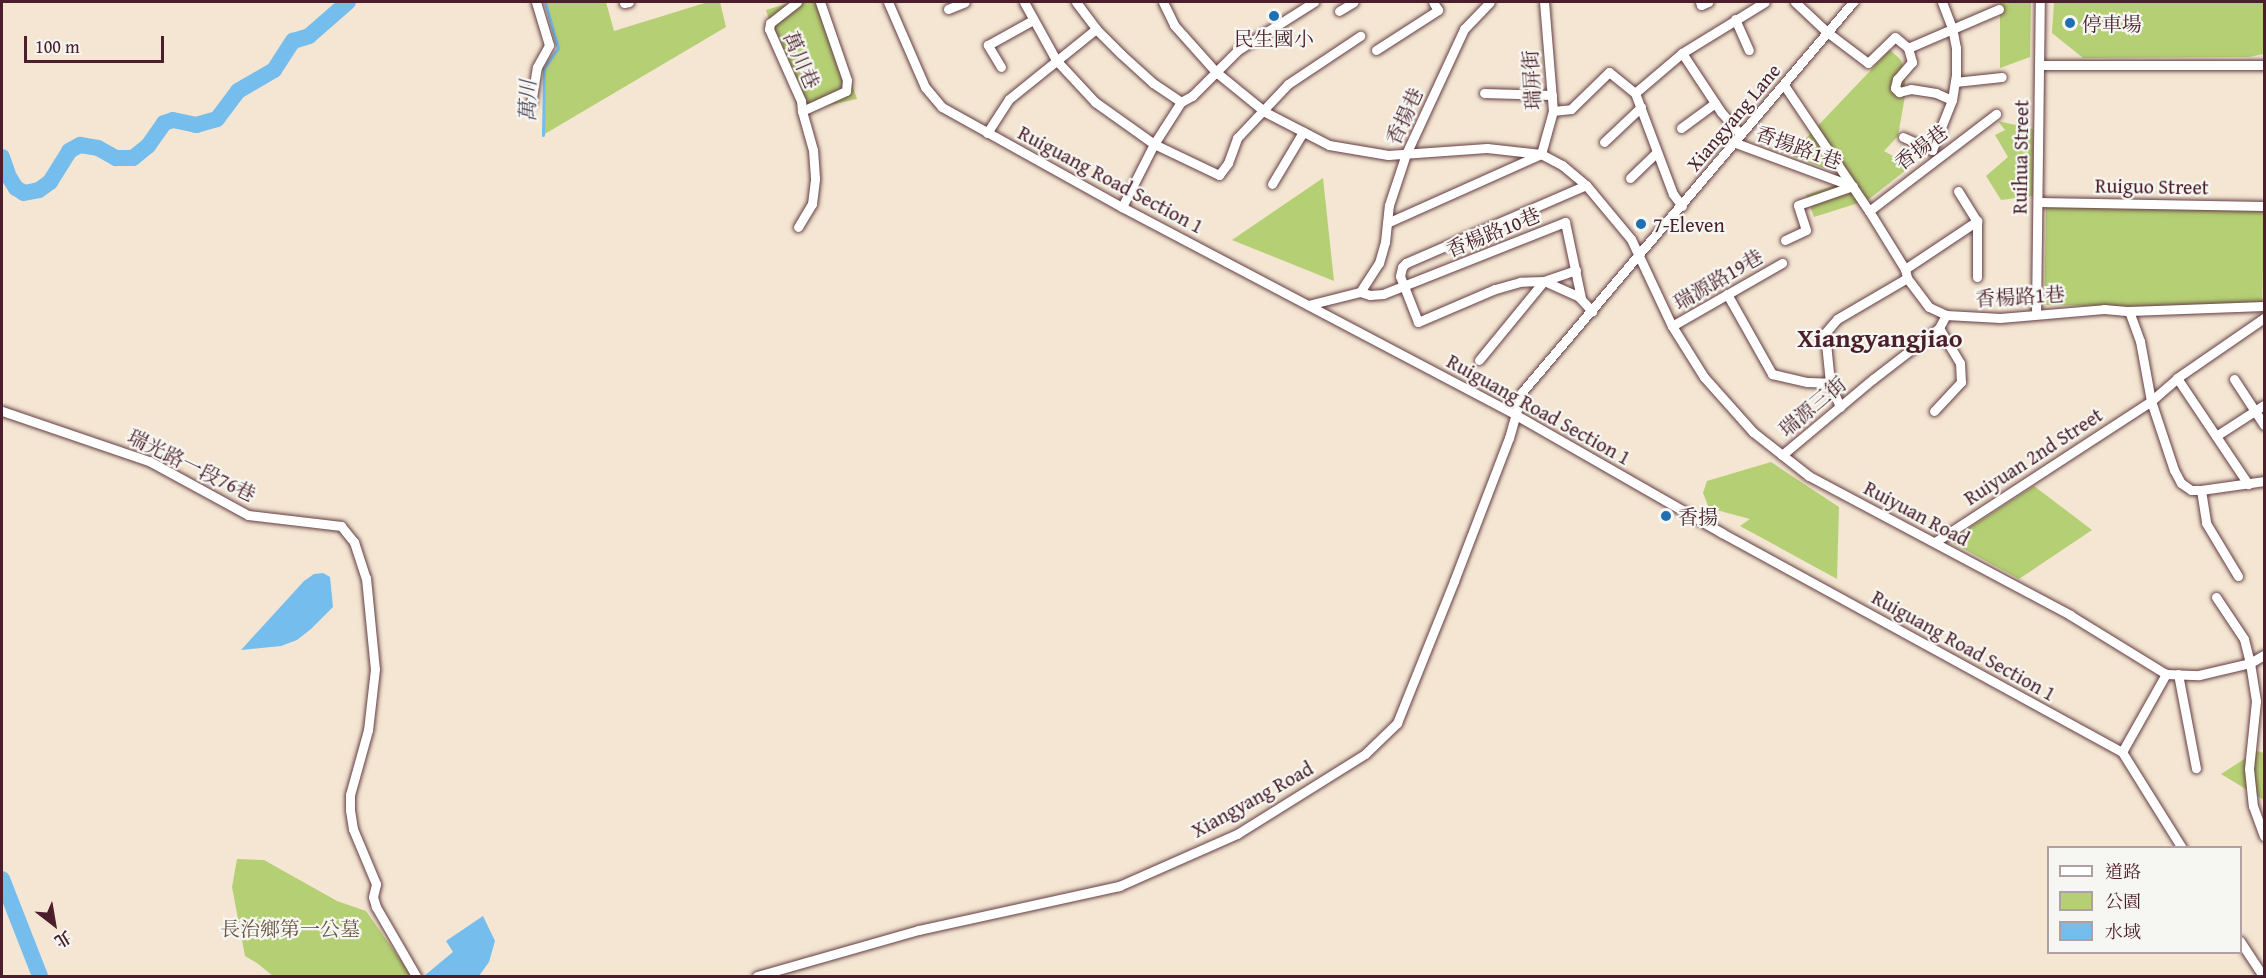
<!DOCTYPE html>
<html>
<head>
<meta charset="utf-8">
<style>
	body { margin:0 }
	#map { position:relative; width:2266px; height:978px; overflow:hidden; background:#f4e6d2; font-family:"Gentium Book Plus","Noto Serif TC",serif }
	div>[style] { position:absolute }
	.green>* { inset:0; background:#b5cf74; transform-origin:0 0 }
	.water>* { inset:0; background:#75bded }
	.stream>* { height:3px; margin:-1.5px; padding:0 1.5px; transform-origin:1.5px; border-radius:1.5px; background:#75bded }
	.river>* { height:16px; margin:-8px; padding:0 8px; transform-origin:8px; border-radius:8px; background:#75bded }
	.roads { filter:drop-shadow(0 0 2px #643d44) drop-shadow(0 0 2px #643d44) }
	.minor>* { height:9px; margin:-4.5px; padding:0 4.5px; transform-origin:4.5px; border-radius:4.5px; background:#fff }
	.dots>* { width:16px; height:16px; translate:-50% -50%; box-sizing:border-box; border:3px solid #f6f6f2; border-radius:50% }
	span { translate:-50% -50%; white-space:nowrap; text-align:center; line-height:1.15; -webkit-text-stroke:4.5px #f6f6f2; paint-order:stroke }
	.poi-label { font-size:20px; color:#4a1f2b }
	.left { translate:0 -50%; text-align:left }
	.street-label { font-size:20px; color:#4a1f2b }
	.park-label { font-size:20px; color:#6a5441 }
	.water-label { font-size:21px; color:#574e65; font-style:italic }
	.district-label { font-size:26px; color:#4a1f2b; font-weight:700 }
	.frame { position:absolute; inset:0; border:3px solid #4a1f2b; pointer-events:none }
	.legend { position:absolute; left:2047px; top:846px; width:195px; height:108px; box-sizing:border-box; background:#f6f6f2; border:2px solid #b1a0a2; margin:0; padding:8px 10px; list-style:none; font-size:18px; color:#4a1f2b }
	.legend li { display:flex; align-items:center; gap:12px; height:30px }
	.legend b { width:30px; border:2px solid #b1a0a2 }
	.north { position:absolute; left:24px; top:894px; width:60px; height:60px; -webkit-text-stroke:4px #f6f6f2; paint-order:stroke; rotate:149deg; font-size:16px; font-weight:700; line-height:24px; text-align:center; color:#4a1f2b }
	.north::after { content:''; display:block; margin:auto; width:21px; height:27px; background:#4a1f2b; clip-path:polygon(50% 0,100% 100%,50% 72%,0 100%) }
	.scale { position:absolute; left:24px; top:36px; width:140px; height:27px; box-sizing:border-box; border:3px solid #4a1f2b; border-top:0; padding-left:8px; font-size:18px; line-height:21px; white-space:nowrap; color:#4a1f2b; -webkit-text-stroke:4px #f6f6f2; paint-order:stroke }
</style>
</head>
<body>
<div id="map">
	<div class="green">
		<div style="clip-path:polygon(545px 2px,606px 2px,614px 31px,708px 2px,720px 2px,726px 27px,543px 135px,544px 68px,558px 47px)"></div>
		<div style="clip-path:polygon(793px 2px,824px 2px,857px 99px,799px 112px,766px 10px)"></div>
		<div style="clip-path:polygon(2000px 2px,2031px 2px,2030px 57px,2000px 68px)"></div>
		<div style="clip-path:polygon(2054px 2px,2264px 2px,2264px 54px,2249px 57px,2083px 58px,2052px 33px)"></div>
		<div style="clip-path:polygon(1890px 50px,1901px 60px,1905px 72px,1905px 96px,1898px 136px,1884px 151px,1911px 166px,1868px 200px,1814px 217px,1806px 195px,1853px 179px,1790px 155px)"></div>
		<div style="clip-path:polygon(1998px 121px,2033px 129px,2033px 196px,2001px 200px,1986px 176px,2008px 157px,1995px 135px,2005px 130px)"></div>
		<div style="clip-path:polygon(1323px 178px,1334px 281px,1232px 240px)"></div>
		<div style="left:2046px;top:207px;width:218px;height:98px;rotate:1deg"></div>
		<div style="clip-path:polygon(1771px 462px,1839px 507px,1837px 579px,1740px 526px,1750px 519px,1709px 508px,1703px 493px,1707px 481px)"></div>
		<div style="clip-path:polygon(2034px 486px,2092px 530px,2019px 579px,1949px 541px)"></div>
		<div style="clip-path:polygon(2257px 751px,2264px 753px,2264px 800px,2221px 774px)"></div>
		<div style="clip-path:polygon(237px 859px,264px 860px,337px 901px,366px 911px,412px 976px,273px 976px,257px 963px,245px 956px,232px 887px)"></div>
	</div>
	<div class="water">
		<div style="clip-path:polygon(323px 573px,330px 577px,333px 607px,311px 629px,297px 640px,281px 646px,241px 650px,304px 581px,314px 574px)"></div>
		<div style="clip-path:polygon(483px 916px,495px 941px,489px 962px,479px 976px,424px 976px,453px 952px,446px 941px)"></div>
	</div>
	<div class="stream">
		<div style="left:543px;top:135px;width:67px;rotate:-89.1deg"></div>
		<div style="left:544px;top:68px;width:24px;rotate:-55deg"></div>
		<div style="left:558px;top:48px;width:48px;rotate:-105.8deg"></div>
	</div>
	<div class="river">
		<div style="left:2px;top:157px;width:21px;rotate:71deg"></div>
		<div style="left:9px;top:177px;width:13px;rotate:58deg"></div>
		<div style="left:16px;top:188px;width:9px;rotate:32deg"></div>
		<div style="left:24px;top:193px;width:15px;rotate:-11deg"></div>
		<div style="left:39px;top:190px;width:14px;rotate:-36deg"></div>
		<div style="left:50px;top:182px;width:36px;rotate:-58deg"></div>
		<div style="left:69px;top:151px;width:13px;rotate:-29deg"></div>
		<div style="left:80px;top:145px;width:18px;rotate:9deg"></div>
		<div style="left:98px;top:148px;width:21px;rotate:29deg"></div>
		<div style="left:116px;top:158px;width:17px"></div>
		<div style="left:133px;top:158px;width:19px;rotate:-39deg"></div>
		<div style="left:148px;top:146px;width:28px;rotate:-55deg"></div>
		<div style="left:164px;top:123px;width:9px;rotate:-18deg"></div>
		<div style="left:173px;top:120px;width:24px;rotate:12deg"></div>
		<div style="left:196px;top:125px;width:22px;rotate:-16deg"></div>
		<div style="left:217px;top:119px;width:35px;rotate:-53deg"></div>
		<div style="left:238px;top:91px;width:42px;rotate:-30.3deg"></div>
		<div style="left:274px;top:70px;width:35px;rotate:-57deg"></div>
		<div style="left:293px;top:41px;width:17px;rotate:-17deg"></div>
		<div style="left:309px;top:36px;width:52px;rotate:-41.1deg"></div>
		<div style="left:2px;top:879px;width:104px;rotate:68.6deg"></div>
	</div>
	<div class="roads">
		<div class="minor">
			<div style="left:797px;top:2px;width:34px;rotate:142deg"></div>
			<div style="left:770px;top:23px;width:6px;rotate:99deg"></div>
			<div style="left:769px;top:29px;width:79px;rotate:66deg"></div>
			<div style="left:801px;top:101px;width:10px;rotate:84deg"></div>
			<div style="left:802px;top:111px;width:48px;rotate:-24.4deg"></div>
			<div style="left:846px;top:91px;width:11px;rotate:-85deg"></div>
			<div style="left:847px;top:80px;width:83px;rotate:-109.1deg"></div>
			<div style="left:888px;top:2px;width:93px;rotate:66.5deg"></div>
			<div style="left:925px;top:87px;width:26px;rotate:50deg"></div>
			<div style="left:942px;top:107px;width:206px;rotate:29.1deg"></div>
			<div style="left:1122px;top:207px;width:446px;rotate:27.8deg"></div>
			<div style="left:1516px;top:415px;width:237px;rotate:29.8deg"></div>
			<div style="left:1722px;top:533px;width:456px;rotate:28.7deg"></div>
			<div style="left:2122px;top:752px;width:113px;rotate:58deg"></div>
			<div style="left:1024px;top:2px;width:66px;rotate:61.1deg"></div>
			<div style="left:1056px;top:60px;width:57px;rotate:47.1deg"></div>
			<div style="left:1095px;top:102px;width:72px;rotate:35.4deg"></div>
			<div style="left:1154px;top:144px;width:72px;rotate:25.5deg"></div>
			<div style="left:1219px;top:175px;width:15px;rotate:-53deg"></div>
			<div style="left:1228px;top:163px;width:27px;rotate:-70deg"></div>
			<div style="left:1237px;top:138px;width:74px;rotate:-46.6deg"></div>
			<div style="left:1288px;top:84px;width:87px;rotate:-33.7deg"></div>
			<div style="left:1076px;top:2px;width:34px;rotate:53deg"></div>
			<div style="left:1096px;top:29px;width:35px;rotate:45deg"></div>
			<div style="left:1121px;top:54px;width:43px;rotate:42.2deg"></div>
			<div style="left:1153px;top:83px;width:34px;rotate:34deg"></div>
			<div style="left:1163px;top:2px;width:25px;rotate:64deg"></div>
			<div style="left:1174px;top:25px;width:63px;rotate:48.2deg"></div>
			<div style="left:1216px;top:72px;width:63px;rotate:39.2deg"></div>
			<div style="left:1265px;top:112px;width:72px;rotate:27.3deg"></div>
			<div style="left:1329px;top:145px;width:60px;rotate:9.6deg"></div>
			<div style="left:1388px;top:155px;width:99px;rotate:-4deg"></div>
			<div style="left:1487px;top:148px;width:54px;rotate:6.3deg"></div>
			<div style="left:1541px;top:154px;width:24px;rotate:28deg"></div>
			<div style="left:1562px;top:165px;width:31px;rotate:40deg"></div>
			<div style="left:1586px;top:185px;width:70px;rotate:50.2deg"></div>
			<div style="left:1631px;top:239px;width:96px;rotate:64.8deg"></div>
			<div style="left:1672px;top:326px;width:60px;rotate:57.9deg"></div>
			<div style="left:1704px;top:377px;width:74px;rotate:48.3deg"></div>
			<div style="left:1753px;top:432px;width:71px;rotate:38.2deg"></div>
			<div style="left:1809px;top:476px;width:296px;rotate:28deg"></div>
			<div style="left:2070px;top:615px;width:113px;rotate:31.6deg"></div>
			<div style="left:2166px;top:674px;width:33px;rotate:2deg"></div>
			<div style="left:2199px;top:675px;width:52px;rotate:-13.2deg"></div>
			<div style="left:2250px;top:663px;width:16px;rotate:-30deg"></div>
			<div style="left:1700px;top:2px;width:3px;rotate:72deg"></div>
			<div style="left:1701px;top:5px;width:8px;rotate:-23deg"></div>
			<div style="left:1795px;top:2px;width:44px;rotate:43.2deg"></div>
			<div style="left:1827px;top:32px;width:51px;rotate:37.1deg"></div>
			<div style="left:1868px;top:63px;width:37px;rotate:-44deg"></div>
			<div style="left:1895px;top:37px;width:17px;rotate:40deg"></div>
			<div style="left:1908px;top:48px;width:99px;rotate:-23.2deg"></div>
			<div style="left:624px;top:3px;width:5px;rotate:-11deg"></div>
			<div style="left:948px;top:9px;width:18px;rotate:-22deg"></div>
			<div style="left:1339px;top:11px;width:17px;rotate:-31deg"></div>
			<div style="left:1735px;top:19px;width:34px;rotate:66deg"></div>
			<div style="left:1908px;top:48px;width:15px;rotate:74deg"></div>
			<div style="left:1912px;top:62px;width:23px;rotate:131deg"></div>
			<div style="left:1897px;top:79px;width:9px;rotate:103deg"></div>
			<div style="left:1895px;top:88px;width:6px;rotate:45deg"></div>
			<div style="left:1899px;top:92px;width:12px;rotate:-14deg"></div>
			<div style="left:1911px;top:89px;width:25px;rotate:9deg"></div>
			<div style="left:1936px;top:93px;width:17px;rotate:24deg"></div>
			<div style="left:1376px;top:50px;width:74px;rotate:-32.8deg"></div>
			<div style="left:1438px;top:10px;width:9px;rotate:-122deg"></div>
			<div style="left:1682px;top:53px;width:71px;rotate:56.5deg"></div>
			<div style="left:1721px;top:112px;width:29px;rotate:49deg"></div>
			<div style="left:2039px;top:65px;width:225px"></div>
			<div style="left:1001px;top:67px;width:26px;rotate:-121deg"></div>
			<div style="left:988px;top:45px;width:51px;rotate:-29.1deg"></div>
			<div style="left:1955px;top:82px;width:47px;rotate:-6.1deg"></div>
			<div style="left:1784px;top:85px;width:152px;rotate:56deg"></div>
			<div style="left:1869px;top:211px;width:68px;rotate:58.2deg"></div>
			<div style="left:1905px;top:269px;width:9px;rotate:77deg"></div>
			<div style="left:1907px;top:278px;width:36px;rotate:53deg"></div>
			<div style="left:1929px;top:307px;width:19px;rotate:25deg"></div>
			<div style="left:1946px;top:315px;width:54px;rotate:3.2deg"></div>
			<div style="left:2000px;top:318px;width:104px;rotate:-4.9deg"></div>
			<div style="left:2104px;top:309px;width:25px;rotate:5deg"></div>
			<div style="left:2129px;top:311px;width:32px;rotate:70deg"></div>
			<div style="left:2140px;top:341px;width:61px;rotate:79.6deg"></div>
			<div style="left:2151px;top:401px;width:73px;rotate:71.6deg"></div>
			<div style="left:2174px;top:470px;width:15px;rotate:62deg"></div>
			<div style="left:2181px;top:483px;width:12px;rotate:35deg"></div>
			<div style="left:2191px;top:490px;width:10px"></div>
			<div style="left:2201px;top:490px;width:64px;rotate:-8.1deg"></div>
			<div style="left:1484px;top:93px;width:68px;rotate:1.7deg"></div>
			<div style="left:1635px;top:93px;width:62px;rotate:-40.4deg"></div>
			<div style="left:1682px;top:53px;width:97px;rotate:-31.6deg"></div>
			<div style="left:531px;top:104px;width:37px;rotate:-81deg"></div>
			<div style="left:537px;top:67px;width:25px;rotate:-61deg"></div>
			<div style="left:549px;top:45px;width:45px;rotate:-106.8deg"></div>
			<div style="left:1553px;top:111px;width:18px;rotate:-6deg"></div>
			<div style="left:1571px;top:109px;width:53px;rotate:-44.2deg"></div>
			<div style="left:1609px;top:72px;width:33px;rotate:39deg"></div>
			<div style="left:1635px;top:93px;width:108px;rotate:69.4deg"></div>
			<div style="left:1673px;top:194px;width:15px;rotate:53deg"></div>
			<div style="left:1681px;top:128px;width:42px;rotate:-36.3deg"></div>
			<div style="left:987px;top:133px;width:40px;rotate:-57.1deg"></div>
			<div style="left:1009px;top:99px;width:112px;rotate:-38.8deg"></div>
			<div style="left:1903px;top:137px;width:32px;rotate:24deg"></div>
			<div style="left:1932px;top:150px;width:54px;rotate:-68.2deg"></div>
			<div style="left:1952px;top:100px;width:24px;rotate:-81deg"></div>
			<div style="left:1956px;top:76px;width:28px;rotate:-90deg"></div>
			<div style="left:1956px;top:48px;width:20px;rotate:-101deg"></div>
			<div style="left:1952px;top:28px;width:28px;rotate:-111deg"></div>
			<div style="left:1604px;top:142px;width:51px;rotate:-43.4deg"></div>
			<div style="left:1733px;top:142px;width:127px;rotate:20.3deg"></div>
			<div style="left:1630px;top:178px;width:37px;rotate:-44deg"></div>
			<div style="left:1272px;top:184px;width:61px;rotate:-59.2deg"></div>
			<div style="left:1958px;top:191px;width:36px;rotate:58deg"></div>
			<div style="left:1977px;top:221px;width:56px;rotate:90deg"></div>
			<div style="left:2038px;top:202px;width:226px;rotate:1deg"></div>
			<div style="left:1122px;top:207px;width:71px;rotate:-63.1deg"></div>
			<div style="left:1154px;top:144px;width:50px;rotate:-57.3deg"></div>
			<div style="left:1181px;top:102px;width:13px;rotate:-29deg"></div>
			<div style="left:1192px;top:96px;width:65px;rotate:-45deg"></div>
			<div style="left:1238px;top:50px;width:90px;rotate:-32.3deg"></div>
			<div style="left:1869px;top:211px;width:160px;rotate:-37.4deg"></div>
			<div style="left:1387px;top:223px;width:169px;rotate:-24.1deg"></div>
			<div style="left:1541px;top:154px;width:45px;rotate:-74.4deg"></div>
			<div style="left:1553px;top:111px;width:109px;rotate:-94.7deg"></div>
			<div style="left:798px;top:227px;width:27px;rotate:-59deg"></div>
			<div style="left:812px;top:204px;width:26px;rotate:-83deg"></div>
			<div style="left:815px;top:178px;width:28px;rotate:-94deg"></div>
			<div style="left:813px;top:150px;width:41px;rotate:-105.8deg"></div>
			<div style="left:1785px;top:240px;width:23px;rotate:-25deg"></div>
			<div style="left:1806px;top:230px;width:26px;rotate:-108deg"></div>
			<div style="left:1798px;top:205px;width:58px;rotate:-19.1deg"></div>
			<div style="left:1905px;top:269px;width:87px;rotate:-33.7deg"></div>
			<div style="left:1576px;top:270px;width:34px;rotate:161deg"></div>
			<div style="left:1544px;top:281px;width:24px;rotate:178deg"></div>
			<div style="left:1520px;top:282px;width:26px;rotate:164deg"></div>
			<div style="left:1495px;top:289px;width:84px;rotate:156.8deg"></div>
			<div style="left:1418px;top:322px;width:49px;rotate:-111.4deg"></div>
			<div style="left:1400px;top:276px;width:9px;rotate:-77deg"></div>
			<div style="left:1402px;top:267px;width:6px;rotate:-45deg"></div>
			<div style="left:1406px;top:263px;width:196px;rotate:-23.4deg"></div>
			<div style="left:1544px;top:281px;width:37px;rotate:24deg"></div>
			<div style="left:1578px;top:296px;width:21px;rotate:47deg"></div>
			<div style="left:1360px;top:292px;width:35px;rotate:-57deg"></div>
			<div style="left:1379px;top:263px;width:22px;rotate:-74deg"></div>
			<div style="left:1385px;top:242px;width:37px;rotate:-84deg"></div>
			<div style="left:1389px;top:205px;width:54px;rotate:-71.6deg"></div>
			<div style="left:1406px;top:154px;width:138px;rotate:-65.1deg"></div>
			<div style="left:1464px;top:29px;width:37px;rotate:-46deg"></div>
			<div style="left:1727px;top:294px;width:92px;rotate:60.6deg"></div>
			<div style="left:1772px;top:374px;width:36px;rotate:13deg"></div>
			<div style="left:1807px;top:382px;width:23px;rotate:2deg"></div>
			<div style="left:1308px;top:305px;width:54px;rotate:-14deg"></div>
			<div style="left:1360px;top:292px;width:10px;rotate:17deg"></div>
			<div style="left:1370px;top:295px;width:13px;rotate:-4deg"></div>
			<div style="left:1383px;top:294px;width:196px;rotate:-21.6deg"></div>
			<div style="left:1565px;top:222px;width:78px;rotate:78.1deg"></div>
			<div style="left:2129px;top:311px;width:135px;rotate:-2.1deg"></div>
			<div style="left:2036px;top:314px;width:312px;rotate:-89.3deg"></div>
			<div style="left:1672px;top:326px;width:127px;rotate:-29.8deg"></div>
			<div style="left:1479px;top:360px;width:102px;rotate:-50.6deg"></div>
			<div style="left:2177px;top:378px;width:128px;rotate:56.2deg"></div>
			<div style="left:2234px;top:379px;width:55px;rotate:56.9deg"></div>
			<div style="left:1840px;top:407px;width:26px;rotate:-113deg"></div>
			<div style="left:1830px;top:383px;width:50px;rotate:-95.7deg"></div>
			<div style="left:1825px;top:333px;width:18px;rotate:-49deg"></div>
			<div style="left:1837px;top:319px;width:81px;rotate:-30.4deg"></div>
			<div style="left:2px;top:411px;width:155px;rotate:18.8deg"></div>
			<div style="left:149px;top:461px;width:113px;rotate:28.6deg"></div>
			<div style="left:248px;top:515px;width:94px;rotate:6.7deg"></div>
			<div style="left:341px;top:526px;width:21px;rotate:51deg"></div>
			<div style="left:354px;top:542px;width:38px;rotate:72deg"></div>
			<div style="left:366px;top:578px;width:91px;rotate:84.4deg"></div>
			<div style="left:375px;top:669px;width:61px;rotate:96.5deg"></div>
			<div style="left:368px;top:730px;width:67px;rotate:105.5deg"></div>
			<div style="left:350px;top:795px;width:15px;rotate:90deg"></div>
			<div style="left:350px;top:810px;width:19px;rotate:81deg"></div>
			<div style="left:353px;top:829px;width:60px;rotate:67.3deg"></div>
			<div style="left:376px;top:884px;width:13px;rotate:103deg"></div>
			<div style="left:373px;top:897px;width:10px;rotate:73deg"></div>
			<div style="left:376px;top:907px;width:80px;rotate:59.9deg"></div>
			<div style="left:1934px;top:411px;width:40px;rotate:-47deg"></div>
			<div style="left:1961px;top:382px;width:19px;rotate:-93deg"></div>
			<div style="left:1960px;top:363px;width:41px;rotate:-121deg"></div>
			<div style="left:2216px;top:436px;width:57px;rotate:-32.9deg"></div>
			<div style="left:1782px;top:455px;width:119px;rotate:-39.9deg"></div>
			<div style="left:1873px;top:379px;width:83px;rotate:-37.7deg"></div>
			<div style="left:1939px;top:328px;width:15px;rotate:-62deg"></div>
			<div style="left:2201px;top:490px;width:33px;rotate:81deg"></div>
			<div style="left:2206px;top:523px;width:62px;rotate:58.9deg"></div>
			<div style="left:1935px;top:542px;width:258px;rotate:-33.1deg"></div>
			<div style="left:2151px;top:401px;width:35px;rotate:-41deg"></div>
			<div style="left:2177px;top:378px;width:106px;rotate:-34.6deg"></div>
			<div style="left:2216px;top:597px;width:50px;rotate:56.3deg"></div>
			<div style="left:2244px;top:639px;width:25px;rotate:76deg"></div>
			<div style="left:2250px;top:663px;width:38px;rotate:81deg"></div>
			<div style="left:2256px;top:701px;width:68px;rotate:95.9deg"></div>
			<div style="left:2249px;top:769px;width:37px;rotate:84deg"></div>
			<div style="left:2253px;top:806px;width:32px;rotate:70deg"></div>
			<div style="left:2178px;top:674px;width:96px;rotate:79.2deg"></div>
			<div style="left:2122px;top:752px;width:90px;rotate:-60.6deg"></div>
			<div style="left:2240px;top:941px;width:42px;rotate:56.7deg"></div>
			<div style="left:757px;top:976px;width:168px;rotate:-15.9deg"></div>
			<div style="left:919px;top:930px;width:205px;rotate:-12.4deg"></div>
			<div style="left:1119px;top:886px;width:129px;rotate:-23.8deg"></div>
			<div style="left:1237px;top:834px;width:151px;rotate:-32deg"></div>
			<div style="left:1365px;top:754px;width:45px;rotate:-44.1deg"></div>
			<div style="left:1397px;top:723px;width:153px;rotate:-68.1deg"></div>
			<div style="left:1454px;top:581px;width:153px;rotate:-69deg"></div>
			<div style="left:1509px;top:438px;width:48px;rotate:-74.2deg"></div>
			<div style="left:1522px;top:392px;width:512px;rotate:-49.68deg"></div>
		</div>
	</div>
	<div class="dots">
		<div style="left:1274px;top:16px;background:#1f6fb2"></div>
		<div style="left:2070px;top:23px;background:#1f6fb2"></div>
		<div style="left:1641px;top:224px;background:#1f6fb2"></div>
		<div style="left:1666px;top:516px;background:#1f6fb2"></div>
	</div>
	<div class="poi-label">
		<span class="left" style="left:2082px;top:23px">停車場</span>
		<span style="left:1274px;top:38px">民生國小</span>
		<span class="left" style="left:1653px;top:224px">7-Eleven</span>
		<span class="left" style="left:1678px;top:516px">香揚</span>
	</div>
	<div class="street-label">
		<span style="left:802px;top:60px;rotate:67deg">萬川巷</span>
		<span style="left:1531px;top:80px;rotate:-93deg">瑞屏街</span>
		<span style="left:1404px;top:116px;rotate:-65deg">香揚巷</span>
		<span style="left:1733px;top:117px;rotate:-50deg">Xiangyang Lane</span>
		<span style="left:1799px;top:147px;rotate:20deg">香揚路1巷</span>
		<span style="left:1921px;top:147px;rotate:-37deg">香揚巷</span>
		<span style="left:2020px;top:157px;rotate:-89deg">Ruihua Street</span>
		<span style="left:1111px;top:179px;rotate:28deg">Ruiguang Road Section 1</span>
		<span style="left:2152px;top:186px;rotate:1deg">Ruiguo Street</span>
		<span style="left:1493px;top:232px;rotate:-22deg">香楊路10巷</span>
		<span style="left:1718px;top:279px;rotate:-30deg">瑞源路19巷</span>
		<span style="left:2020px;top:296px;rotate:-3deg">香楊路1巷</span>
		<span style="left:1812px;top:406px;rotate:-40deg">瑞源三街</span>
		<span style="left:1539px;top:409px;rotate:29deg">Ruiguang Road Section 1</span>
		<span style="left:2033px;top:456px;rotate:-33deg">Ruiyuan 2nd Street</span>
		<span style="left:192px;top:465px;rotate:26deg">瑞光路一段76巷</span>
		<span style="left:1917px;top:513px;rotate:28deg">Ruiyuan Road</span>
		<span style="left:1964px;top:645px;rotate:29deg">Ruiguang Road Section 1</span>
		<span style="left:1252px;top:799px;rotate:-29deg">Xiangyang Road</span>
	</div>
	<div class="park-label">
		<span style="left:290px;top:928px">長治鄉第一公墓</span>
	</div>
	<div class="water-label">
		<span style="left:528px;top:101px;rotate:-89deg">萬川</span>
	</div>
	<div class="district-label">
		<span style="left:1880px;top:338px">Xiangyangjiao</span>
	</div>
	<div class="frame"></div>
	<ul class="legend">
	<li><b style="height:8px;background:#fff"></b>道路</li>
	<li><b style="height:16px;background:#b5cf74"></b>公園</li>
	<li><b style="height:16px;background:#75bded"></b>水域</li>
	</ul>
	<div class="north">北</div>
	<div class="scale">100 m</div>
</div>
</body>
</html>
